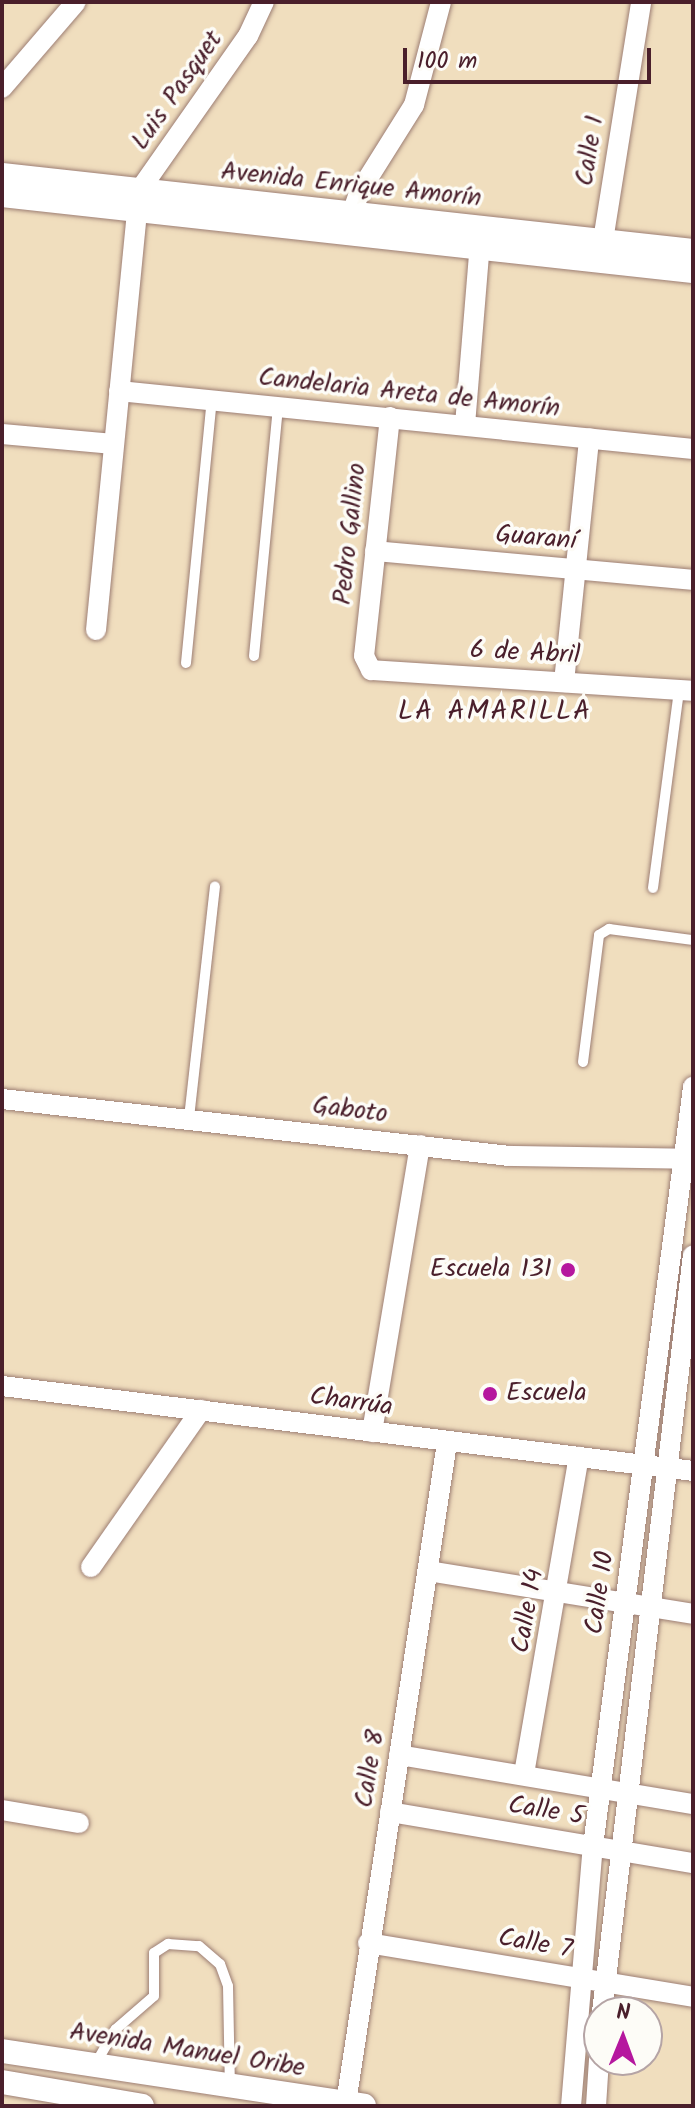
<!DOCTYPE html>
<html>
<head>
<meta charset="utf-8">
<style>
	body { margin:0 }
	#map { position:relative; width:695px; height:2108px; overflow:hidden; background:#f0debe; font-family:Kalam,sans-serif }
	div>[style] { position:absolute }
	.roads { filter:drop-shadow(0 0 2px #9d7e74) drop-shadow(0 0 2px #9d7e74) }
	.service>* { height:10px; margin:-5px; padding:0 5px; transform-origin:5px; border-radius:5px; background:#fff }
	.minor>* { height:20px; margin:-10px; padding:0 10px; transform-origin:10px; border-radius:10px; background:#fff }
	.tertiary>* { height:24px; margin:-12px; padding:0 12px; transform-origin:12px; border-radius:12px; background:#fff }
	.dots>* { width:22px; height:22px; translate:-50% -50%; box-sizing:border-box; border:4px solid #fdfcf7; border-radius:50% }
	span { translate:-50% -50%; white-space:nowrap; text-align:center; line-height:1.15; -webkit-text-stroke:7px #fdfcf7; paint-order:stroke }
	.street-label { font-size:26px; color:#4a1f2b }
	.poi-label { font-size:26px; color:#4a1f2b }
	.right { translate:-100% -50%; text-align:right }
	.left { translate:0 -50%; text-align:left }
	.neighbourhood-label { font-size:28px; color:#4a1f2b; letter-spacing:2px }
	.frame { position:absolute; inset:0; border:4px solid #4a1f2b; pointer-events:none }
	.north { position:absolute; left:583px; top:1996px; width:80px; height:80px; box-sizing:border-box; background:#fdfcf7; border:2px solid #b5a4a5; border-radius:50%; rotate:1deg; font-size:22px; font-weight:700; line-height:32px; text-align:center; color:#4a1f2b }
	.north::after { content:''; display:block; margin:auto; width:28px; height:36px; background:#b5179e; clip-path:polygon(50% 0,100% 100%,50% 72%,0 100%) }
	.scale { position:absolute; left:403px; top:48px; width:248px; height:36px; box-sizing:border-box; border:4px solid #4a1f2b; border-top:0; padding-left:10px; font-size:24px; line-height:28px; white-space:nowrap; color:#4a1f2b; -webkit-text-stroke:6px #fdfcf7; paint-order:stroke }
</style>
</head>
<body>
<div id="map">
	<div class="roads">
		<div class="service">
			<div style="left:254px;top:656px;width:251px;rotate:-84.5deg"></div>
			<div style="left:186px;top:663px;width:264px;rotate:-84.4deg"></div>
			<div style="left:653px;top:888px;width:200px;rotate:-82.5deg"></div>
			<div style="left:583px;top:1062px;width:128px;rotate:-82.8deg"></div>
			<div style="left:599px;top:935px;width:12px;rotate:-31deg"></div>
			<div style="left:609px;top:929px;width:85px;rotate:7.5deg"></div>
			<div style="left:189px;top:1118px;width:233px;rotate:-83.6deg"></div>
			<div style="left:96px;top:2063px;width:39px;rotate:-60deg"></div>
			<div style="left:116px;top:2029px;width:50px;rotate:-41deg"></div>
			<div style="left:154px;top:1996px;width:43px;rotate:-90deg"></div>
			<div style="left:154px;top:1953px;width:17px;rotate:-33deg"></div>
			<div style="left:168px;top:1944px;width:31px;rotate:4deg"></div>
			<div style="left:199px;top:1946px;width:28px;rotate:41deg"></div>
			<div style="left:220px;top:1964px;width:23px;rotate:70deg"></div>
			<div style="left:228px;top:1986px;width:100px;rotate:88.9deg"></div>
		</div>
		<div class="minor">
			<div style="left:2px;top:88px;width:113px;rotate:-49.3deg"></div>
			<div style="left:348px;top:225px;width:36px;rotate:-71deg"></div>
			<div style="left:360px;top:191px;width:102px;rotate:-57.9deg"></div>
			<div style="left:414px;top:105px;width:106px;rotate:-75.3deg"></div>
			<div style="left:601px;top:253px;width:254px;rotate:-80.9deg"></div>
			<div style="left:119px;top:391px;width:577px;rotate:5.77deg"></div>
			<div style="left:390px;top:417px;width:240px;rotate:96.2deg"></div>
			<div style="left:364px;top:656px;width:16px;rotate:63deg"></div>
			<div style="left:371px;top:670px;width:323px;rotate:3.7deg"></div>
			<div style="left:465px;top:425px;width:194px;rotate:-85.3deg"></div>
			<div style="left:2px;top:434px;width:112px;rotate:5.1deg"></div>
			<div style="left:375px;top:551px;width:319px;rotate:5.2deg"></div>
			<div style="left:96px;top:630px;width:441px;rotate:-84.4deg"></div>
			<div style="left:139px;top:191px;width:189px;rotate:-54.9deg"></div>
			<div style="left:248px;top:36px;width:38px;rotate:-65deg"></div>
			<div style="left:564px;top:682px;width:245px;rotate:-84.1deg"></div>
			<div style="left:2px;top:1099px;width:510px;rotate:6.41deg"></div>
			<div style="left:509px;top:1156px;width:184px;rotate:0.9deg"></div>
			<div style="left:2px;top:1386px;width:696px;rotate:7.01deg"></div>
			<div style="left:372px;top:1432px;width:291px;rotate:-80.5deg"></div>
			<div style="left:91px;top:1567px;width:192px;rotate:-55deg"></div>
			<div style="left:428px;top:1571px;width:268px;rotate:9.2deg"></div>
			<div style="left:399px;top:1755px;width:298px;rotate:9.5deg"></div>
			<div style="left:524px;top:1774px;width:322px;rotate:-80.2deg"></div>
			<div style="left:2px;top:1810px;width:78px;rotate:9.6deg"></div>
			<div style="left:390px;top:1812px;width:307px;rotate:9.6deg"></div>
			<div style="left:368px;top:1943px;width:329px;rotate:9.4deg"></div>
			<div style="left:602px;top:2012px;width:762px;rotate:-83.15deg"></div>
			<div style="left:346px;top:2103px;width:668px;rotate:-81.3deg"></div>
			<div style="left:571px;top:2106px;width:261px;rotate:-85.2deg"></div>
			<div style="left:593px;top:1846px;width:766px;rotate:-82.49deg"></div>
			<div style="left:596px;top:2106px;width:47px;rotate:-86.3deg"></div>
		</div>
		<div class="tertiary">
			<div style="left:2px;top:175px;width:695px;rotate:6.28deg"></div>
			<div style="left:2px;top:195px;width:695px;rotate:6.28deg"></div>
			<div style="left:2px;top:2051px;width:366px;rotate:8.6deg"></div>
			<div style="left:2px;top:2082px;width:142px;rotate:9.7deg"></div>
		</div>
	</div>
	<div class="dots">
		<div style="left:568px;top:1270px;background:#b5179e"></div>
		<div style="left:490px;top:1394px;background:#b5179e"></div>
	</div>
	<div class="street-label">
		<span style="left:178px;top:91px;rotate:-55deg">Luis Pasquet</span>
		<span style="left:591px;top:151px;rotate:-81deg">Calle 1</span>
		<span style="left:351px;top:186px;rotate:6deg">Avenida Enrique Amorín</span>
		<span style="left:409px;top:394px;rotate:6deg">Candelaria Areta de Amorín</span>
		<span style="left:351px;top:534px;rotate:-84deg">Pedro Gallino</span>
		<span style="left:536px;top:539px;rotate:5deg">Guaraní</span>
		<span style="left:525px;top:654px;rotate:3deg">6 de Abril</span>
		<span style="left:350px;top:1111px;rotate:7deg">Gaboto</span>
		<span style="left:351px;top:1403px;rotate:8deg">Charrúa</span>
		<span style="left:601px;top:1593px;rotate:-82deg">Calle 10</span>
		<span style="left:529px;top:1611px;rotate:-80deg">Calle 14</span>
		<span style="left:371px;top:1769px;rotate:-81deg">Calle 8</span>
		<span style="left:546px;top:1812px;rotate:9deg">Calle 5</span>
		<span style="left:535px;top:1945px;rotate:10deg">Calle 7</span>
		<span style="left:187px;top:2051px;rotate:9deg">Avenida Manuel Oribe</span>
	</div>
	<div class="poi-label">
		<span class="right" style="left:552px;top:1270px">Escuela 131</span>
		<span class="left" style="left:506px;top:1394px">Escuela</span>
	</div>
	<div class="neighbourhood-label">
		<span style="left:495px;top:712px">LA AMARILLA</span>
	</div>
	<div class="frame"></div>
	<div class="north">N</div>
	<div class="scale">100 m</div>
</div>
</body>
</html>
